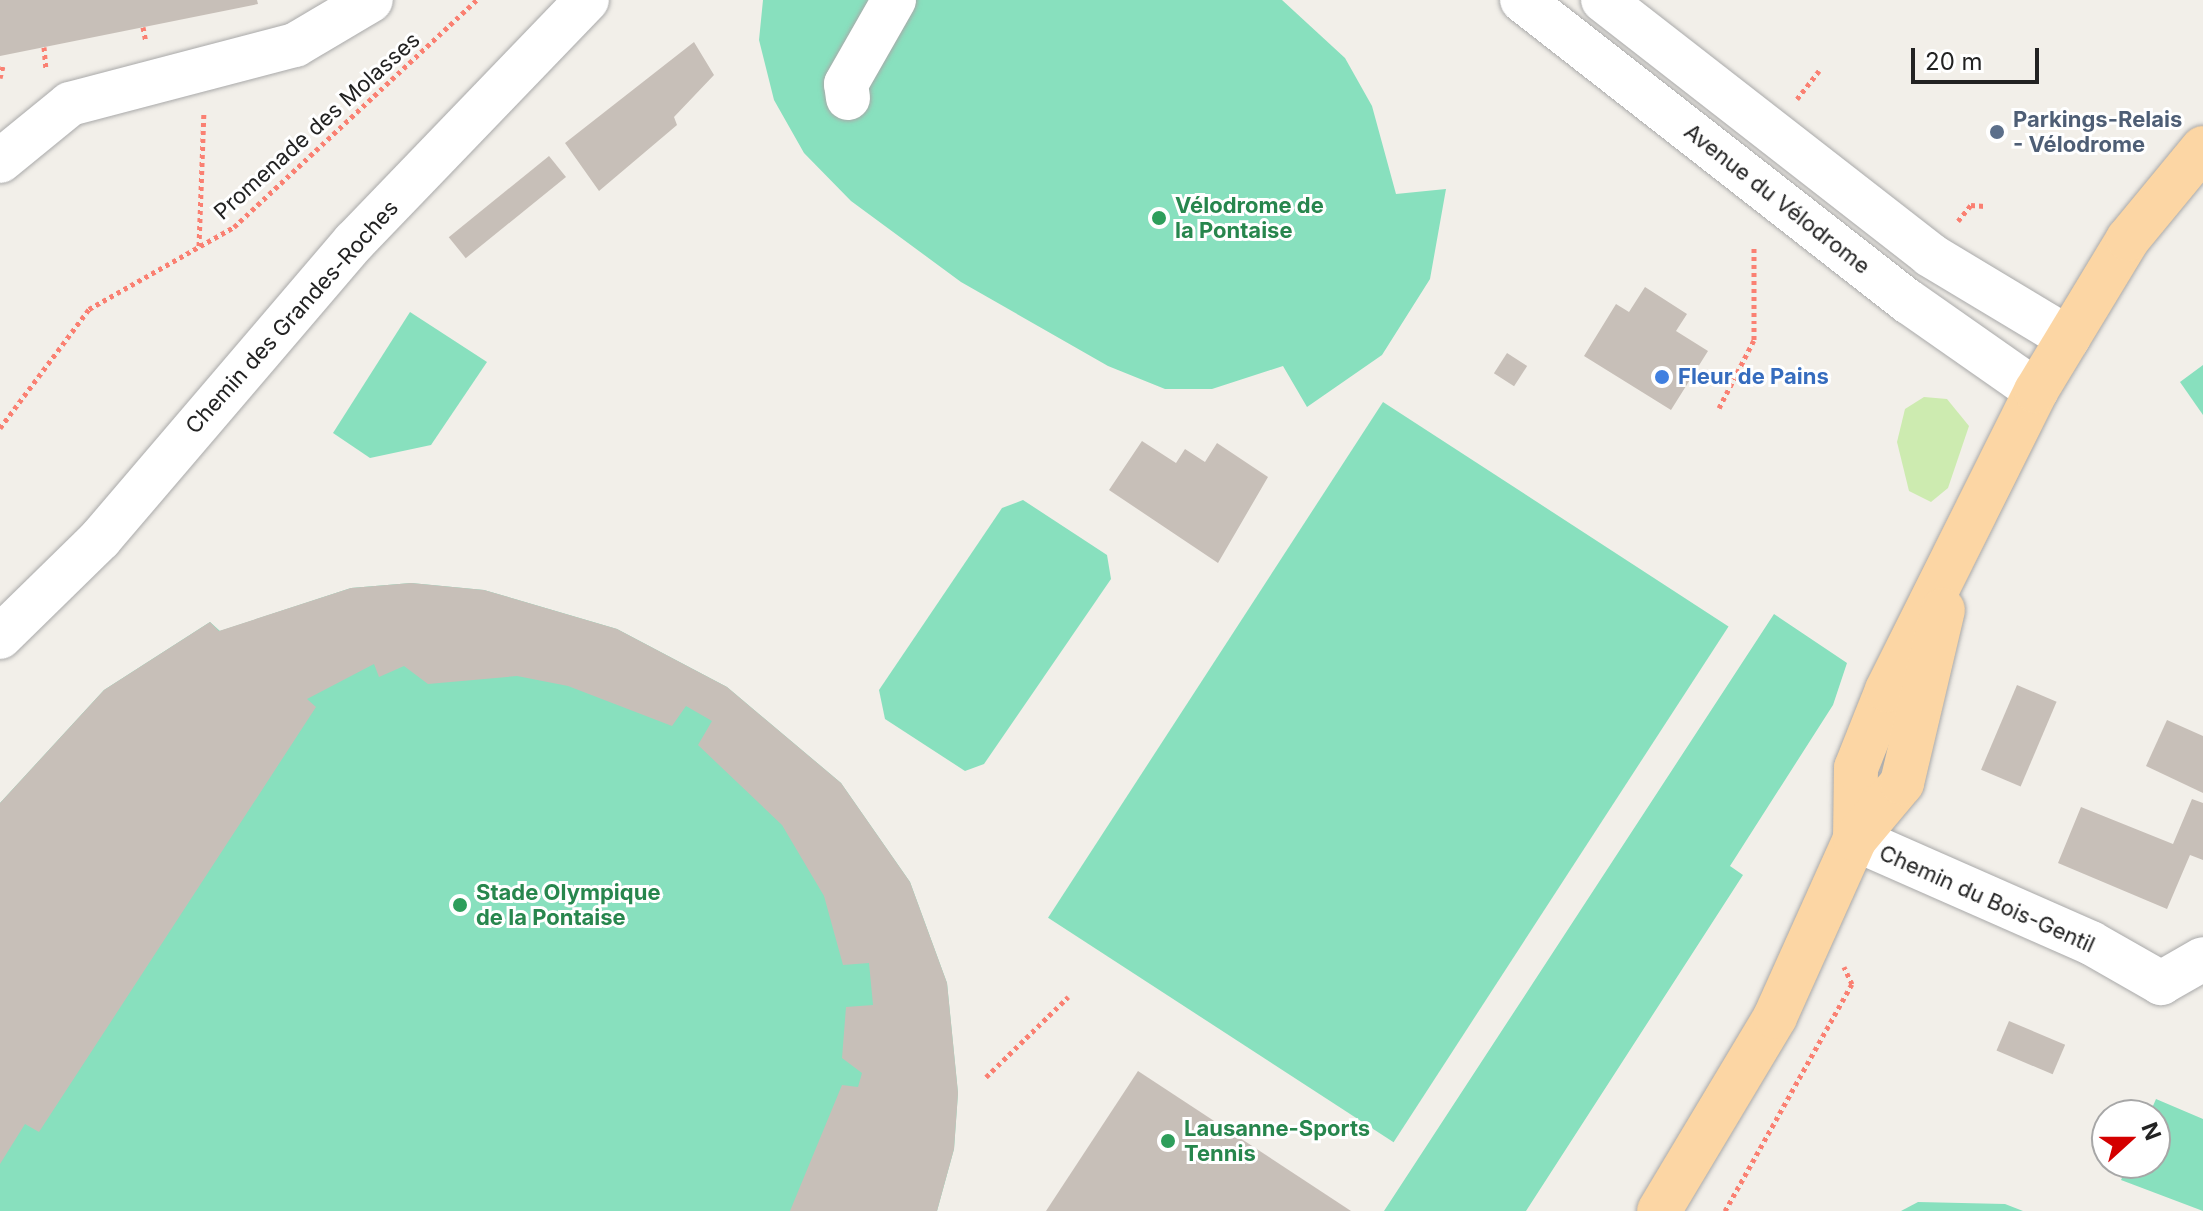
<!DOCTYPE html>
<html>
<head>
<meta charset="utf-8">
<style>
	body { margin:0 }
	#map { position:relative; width:2203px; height:1211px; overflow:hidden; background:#f2efe9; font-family:Inter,sans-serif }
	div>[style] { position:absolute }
	.grass>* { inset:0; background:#cdebb0 }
	.pitch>* { inset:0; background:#88e0be; transform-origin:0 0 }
	.building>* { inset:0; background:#c7bfb8; transform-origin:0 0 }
	.path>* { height:5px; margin-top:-2.5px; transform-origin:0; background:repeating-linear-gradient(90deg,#fa8072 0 4px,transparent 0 8px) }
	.roads { filter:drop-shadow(0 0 2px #a9a9a9) drop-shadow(0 0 2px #a9a9a9) }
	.minor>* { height:44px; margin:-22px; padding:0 22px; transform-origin:22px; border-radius:22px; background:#fff }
	.major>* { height:44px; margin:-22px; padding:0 22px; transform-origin:22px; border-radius:22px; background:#fcd6a4 }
	.dots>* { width:22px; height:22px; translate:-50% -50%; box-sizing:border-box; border:4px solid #fff; border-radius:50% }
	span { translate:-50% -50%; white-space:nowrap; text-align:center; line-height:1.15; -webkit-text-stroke:6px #fff; paint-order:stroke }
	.service-label { font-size:22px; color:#4e5e75; font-weight:700 }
	.left { translate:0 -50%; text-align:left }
	.street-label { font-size:22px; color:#222 }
	.leisure-label { font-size:22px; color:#27864d; font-weight:700 }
	.shop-label { font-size:22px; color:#366cbe; font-weight:700 }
	.north { position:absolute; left:2091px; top:1099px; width:80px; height:80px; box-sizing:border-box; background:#fff; border:2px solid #a7a7a7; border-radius:50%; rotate:69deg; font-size:22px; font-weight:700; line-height:32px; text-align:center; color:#222 }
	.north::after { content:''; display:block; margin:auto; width:28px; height:36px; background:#d40000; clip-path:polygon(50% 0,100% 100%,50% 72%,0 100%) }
	.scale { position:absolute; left:1911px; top:48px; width:128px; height:36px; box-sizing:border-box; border:4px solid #222; border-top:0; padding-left:10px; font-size:24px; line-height:28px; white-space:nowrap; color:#222; -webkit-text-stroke:6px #fff; paint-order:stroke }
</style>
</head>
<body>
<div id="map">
	<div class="grass">
		<div style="clip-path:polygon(1924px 397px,1947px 399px,1969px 426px,1948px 488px,1931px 502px,1909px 491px,1897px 442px,1905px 409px)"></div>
	</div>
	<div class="pitch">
		<div style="clip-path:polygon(763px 0,1282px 0,1345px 58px,1372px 106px,1396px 194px,1446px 189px,1430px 279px,1382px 355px,1307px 407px,1283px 366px,1212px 389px,1165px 389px,1108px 366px,961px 282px,851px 201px,804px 153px,774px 100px,759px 40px)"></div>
		<div style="clip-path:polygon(410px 312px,487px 362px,431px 445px,370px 458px,333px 433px)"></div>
		<div style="clip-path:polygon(2203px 365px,2203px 415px,2180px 382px)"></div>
		<div style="left:1383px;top:402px;width:412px;height:615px;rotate:33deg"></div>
		<div style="clip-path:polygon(1023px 500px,1107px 555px,1111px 579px,984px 764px,965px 771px,885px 719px,879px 690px,1002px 508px)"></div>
		<div style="clip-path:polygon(411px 583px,484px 590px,617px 629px,727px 687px,841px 783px,910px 882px,947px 983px,958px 1093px,954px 1149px,937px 1211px,0 1211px,0 803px,104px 690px,210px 622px,220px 631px,351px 588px)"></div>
		<div style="clip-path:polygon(1774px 614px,1847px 663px,1833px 705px,1730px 866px,1743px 875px,1526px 1211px,1384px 1211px)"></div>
		<div style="clip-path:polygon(2156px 1099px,2203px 1119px,2203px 1211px,2121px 1180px,2129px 1163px,2155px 1163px,2149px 1115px)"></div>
		<div style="clip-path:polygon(1918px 1202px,2005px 1204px,2023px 1211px,1901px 1211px)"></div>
	</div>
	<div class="building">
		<div style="clip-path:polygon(0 0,257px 0,258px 4px,0 56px)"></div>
		<div style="clip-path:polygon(694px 42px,714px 75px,674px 117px,677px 125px,599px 191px,565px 143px)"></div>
		<div style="left:549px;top:156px;width:27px;height:129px;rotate:51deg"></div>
		<div style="clip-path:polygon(1645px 287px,1687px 314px,1676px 331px,1708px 351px,1671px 410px,1584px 356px,1616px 304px,1629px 312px)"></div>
		<div style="left:1507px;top:353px;width:24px;height:24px;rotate:33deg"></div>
		<div style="clip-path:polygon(1142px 441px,1176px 463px,1185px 449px,1205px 462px,1217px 443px,1268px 477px,1218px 563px,1109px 490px)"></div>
		<div style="clip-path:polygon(411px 583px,484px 590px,617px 629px,727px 687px,841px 783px,910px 882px,947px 983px,958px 1093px,954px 1149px,937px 1211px,790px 1211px,842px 1085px,858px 1087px,862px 1073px,842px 1058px,846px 1007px,873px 1005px,869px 963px,843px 965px,824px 896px,782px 825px,698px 745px,712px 721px,686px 706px,672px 726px,568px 686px,517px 676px,428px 684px,404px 666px,379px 677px,374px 664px,307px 699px,316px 707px,39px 1132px,25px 1124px,0 1164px,0 803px,104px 690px,210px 622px,219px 631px,351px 588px)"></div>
		<div style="left:2017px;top:685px;width:43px;height:92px;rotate:23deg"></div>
		<div style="clip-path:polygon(2167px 720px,2203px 736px,2203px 793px,2146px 766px)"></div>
		<div style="clip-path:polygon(2192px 799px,2203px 803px,2203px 860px,2190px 855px,2167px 909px,2058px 863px,2081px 807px,2173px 844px)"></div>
		<div style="left:2009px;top:1021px;width:61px;height:32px;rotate:23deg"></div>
		<div style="clip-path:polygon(1138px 1071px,1351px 1211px,1046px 1211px)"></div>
	</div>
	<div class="path">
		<div style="left:143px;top:27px;width:15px;rotate:79deg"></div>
		<div style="left:44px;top:47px;width:21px;rotate:85deg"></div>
		<div style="left:0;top:78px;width:12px;rotate:-76deg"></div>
		<div style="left:1797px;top:99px;width:36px;rotate:-52deg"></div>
		<div style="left:1958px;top:221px;width:21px;rotate:-51deg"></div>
		<div style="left:1971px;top:205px;width:14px;rotate:4deg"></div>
		<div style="left:199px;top:246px;width:134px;rotate:-87.9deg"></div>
		<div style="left:1719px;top:408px;width:76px;rotate:-62.8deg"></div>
		<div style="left:1754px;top:340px;width:94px;rotate:-90deg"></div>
		<div style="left:0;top:428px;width:149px;rotate:-53.2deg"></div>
		<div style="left:89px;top:309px;width:167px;rotate:-29.5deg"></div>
		<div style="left:234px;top:227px;width:333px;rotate:-43.1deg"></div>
		<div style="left:986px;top:1077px;width:115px;rotate:-44.3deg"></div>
		<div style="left:1725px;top:1211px;width:260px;rotate:-60.8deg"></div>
		<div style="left:1852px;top:984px;width:19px;rotate:-115deg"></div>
	</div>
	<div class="roads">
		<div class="minor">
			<div style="left:1522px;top:0;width:491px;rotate:38deg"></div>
			<div style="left:1909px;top:302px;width:155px;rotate:35deg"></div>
			<div style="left:1603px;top:0;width:415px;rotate:37.9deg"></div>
			<div style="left:1930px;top:255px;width:161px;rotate:31deg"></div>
			<div style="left:848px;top:98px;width:14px;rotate:-98deg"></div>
			<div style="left:846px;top:84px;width:97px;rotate:-60.3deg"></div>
			<div style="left:0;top:161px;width:90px;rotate:-39.2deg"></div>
			<div style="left:70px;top:104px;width:233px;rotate:-14.7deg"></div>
			<div style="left:295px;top:45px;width:88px;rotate:-30.6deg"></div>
			<div style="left:0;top:637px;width:140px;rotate:-44.4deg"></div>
			<div style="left:100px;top:539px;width:391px;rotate:-49.5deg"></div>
			<div style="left:354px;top:242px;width:336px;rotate:-46.1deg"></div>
			<div style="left:1855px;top:839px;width:258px;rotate:23.8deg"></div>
			<div style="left:2091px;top:943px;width:81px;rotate:29.7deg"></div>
			<div style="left:2161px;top:983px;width:48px;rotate:-29.7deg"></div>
		</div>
		<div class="major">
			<div style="left:1855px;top:839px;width:71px;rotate:-89.2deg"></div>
			<div style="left:1856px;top:768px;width:84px;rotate:-68.3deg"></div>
			<div style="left:1887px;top:690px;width:334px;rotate:-63.5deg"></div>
			<div style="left:2036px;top:391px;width:178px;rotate:-58.8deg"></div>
			<div style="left:2128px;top:239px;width:118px;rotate:-50.5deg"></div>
			<div style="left:1659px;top:1211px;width:226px;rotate:-59.1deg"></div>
			<div style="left:1775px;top:1017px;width:195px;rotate:-65.8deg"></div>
			<div style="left:1855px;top:839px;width:73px;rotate:-50deg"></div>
			<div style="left:1902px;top:783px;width:178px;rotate:-76.7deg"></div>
		</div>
	</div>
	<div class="dots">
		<div style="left:1997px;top:132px;background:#5c6f8a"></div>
		<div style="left:1159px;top:218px;background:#2e9e5b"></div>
		<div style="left:1662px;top:377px;background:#3f7fe0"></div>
		<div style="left:460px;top:905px;background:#2e9e5b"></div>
		<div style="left:1168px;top:1141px;background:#2e9e5b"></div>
	</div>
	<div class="service-label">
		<span class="left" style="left:2013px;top:132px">Parkings-Relais<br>- Vélodrome</span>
	</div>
	<div class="street-label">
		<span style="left:317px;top:126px;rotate:-42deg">Promenade des Molasses</span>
		<span style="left:1777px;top:199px;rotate:38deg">Avenue du Vélodrome</span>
		<span style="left:292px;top:317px;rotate:-48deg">Chemin des Grandes-Roches</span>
		<span style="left:1987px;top:899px;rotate:24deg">Chemin du Bois-Gentil</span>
	</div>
	<div class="leisure-label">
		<span class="left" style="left:1175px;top:218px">Vélodrome de<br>la Pontaise</span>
		<span class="left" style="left:476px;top:905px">Stade Olympique<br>de la Pontaise</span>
		<span class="left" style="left:1184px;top:1141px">Lausanne-Sports<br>Tennis</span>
	</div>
	<div class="shop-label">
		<span class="left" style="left:1678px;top:377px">Fleur de Pains</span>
	</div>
	<div class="north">N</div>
	<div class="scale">20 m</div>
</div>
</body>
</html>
